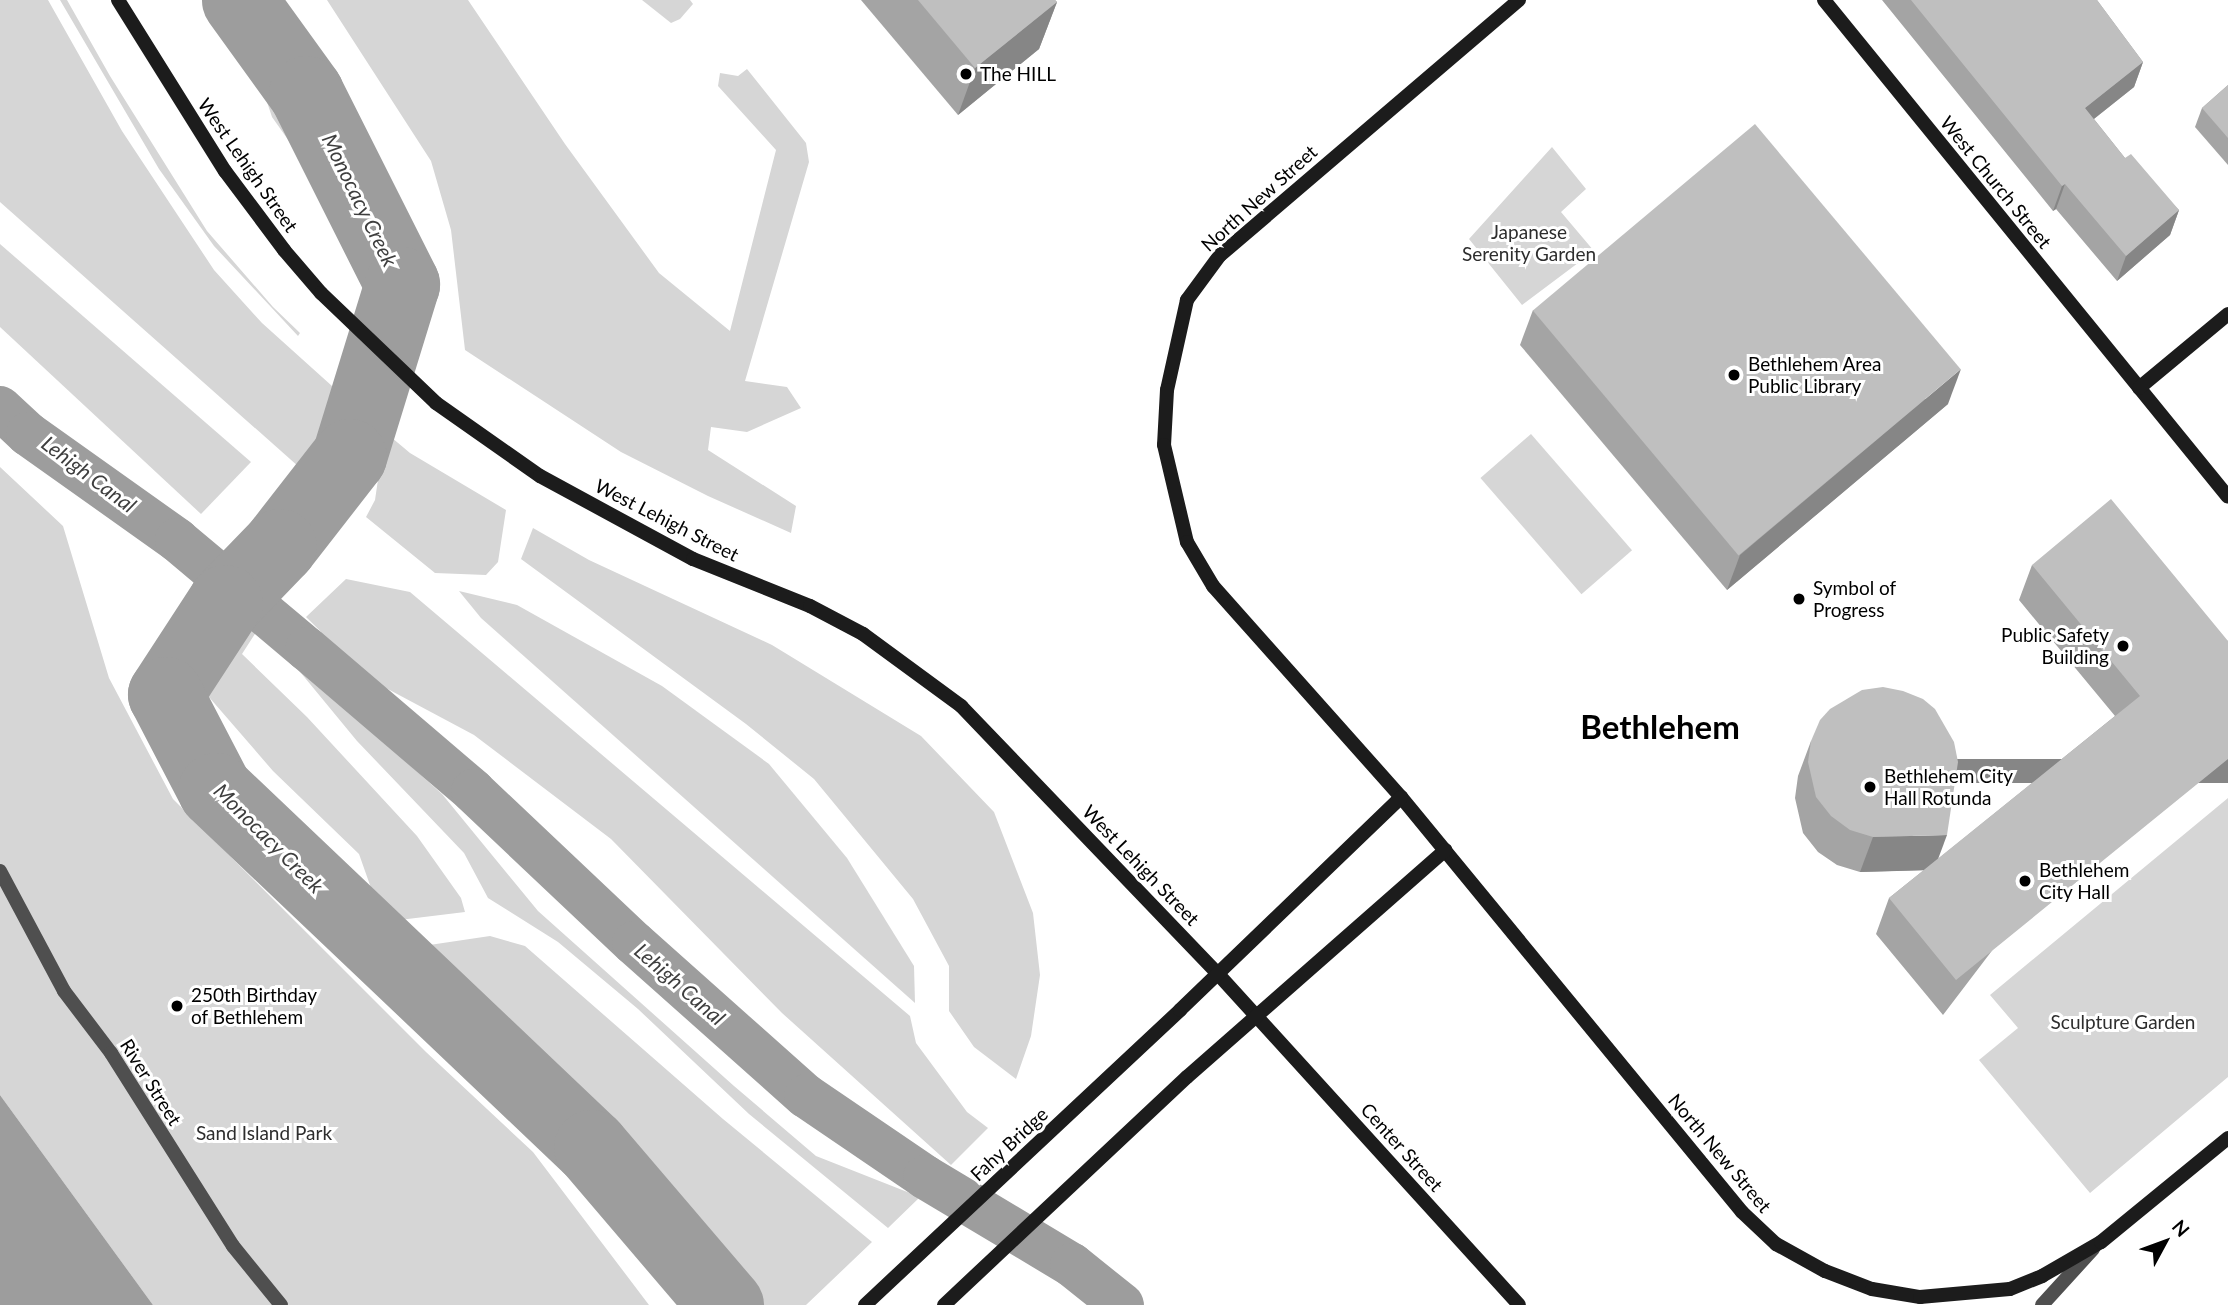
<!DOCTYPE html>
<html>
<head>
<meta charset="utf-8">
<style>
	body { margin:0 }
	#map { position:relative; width:2228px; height:1305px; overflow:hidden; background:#fff; font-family:Lato,sans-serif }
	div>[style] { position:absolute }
	.green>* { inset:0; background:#d6d6d6; transform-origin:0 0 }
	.water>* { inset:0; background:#9d9d9d }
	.canal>* { height:44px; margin:-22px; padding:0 22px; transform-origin:22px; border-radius:22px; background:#9d9d9d }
	.river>* { height:75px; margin:-37.5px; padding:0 37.5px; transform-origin:37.5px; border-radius:37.5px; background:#9d9d9d }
	.street>* { height:14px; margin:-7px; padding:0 7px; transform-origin:7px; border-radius:7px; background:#4f4f4f }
	.secondary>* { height:14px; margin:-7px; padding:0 7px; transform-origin:7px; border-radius:7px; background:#1c1c1c }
	.wall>* { inset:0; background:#a4a4a4 }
	.shaded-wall>* { inset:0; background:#868686; transform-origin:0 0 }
	.building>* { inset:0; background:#bfbfbf; transform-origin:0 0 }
	.dots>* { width:19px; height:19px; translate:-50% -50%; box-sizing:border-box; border:4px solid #fff; border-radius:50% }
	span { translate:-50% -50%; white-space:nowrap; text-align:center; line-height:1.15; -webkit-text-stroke:6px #fff; paint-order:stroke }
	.poi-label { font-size:19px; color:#000 }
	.left { translate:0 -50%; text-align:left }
	.right { translate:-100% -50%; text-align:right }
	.street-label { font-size:19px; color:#000 }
	.park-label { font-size:19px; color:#2d2d2d }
	.water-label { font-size:21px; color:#3e3e3e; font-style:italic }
	.town-label { font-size:33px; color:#000; font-weight:700 }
	.north { position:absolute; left:2130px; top:1207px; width:70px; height:70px; -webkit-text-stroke:5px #fff; paint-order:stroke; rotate:49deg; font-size:19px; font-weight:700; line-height:28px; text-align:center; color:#000 }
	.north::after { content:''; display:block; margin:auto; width:24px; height:32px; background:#000; clip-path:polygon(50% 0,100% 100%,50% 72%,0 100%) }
</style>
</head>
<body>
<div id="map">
	<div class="green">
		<div style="clip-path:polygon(0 0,48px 0,122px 131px,214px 270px,262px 323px,342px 395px,299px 467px,0 202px)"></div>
		<div style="clip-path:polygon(60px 0,67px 0,110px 76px,207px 231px,273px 307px,300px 333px,298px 336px,214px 246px,159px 169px)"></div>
		<div style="clip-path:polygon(211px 0,219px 0,297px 111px,339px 212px,272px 117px,253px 60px)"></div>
		<div style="clip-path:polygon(327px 0,468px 0,565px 144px,659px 273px,730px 331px,776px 150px,718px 86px,720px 73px,738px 76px,747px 69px,806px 143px,809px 162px,745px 381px,787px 387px,801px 408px,747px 432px,711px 427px,708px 450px,796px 506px,791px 533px,708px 496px,621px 452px,465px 350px,451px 230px,431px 161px)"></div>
		<div style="clip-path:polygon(642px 0,690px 0,693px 4px,680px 19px,671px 23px)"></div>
		<div style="clip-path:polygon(1552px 147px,1586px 189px,1561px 212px,1594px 251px,1522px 305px,1469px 239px)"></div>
		<div style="clip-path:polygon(0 244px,251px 462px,201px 514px,0 327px)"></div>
		<div style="clip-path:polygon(385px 432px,410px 453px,506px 510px,498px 562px,486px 575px,435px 573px,366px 517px,375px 500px)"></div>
		<div style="left:1531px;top:434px;width:154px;height:67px;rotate:49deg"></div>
		<div style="clip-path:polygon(0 467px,63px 526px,109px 678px,173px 799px,426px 1052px,533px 1152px,649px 1305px,153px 1305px,0 1095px)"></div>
		<div style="clip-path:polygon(533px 528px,589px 560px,772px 645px,921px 736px,994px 812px,1033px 913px,1040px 975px,1031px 1036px,1016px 1079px,974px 1047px,949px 1011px,949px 966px,913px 899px,814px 779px,746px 724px,521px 559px)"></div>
		<div style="clip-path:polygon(346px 579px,410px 592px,910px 1016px,916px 1043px,967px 1112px,988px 1128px,951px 1165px,782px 1013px,611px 839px,474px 735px,369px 679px,306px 617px)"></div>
		<div style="clip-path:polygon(459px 591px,517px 605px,662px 686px,769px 764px,847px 858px,914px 966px,915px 1003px,481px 618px)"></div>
		<div style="clip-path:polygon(248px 612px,260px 626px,242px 654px,307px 717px,417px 836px,461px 898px,465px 912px,383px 922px,359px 854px,273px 771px,202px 689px,212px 641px)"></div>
		<div style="clip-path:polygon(282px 650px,442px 794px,538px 911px,734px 1086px,816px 1156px,920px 1197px,888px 1228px,749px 1114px,638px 1009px,558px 942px,488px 898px,464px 853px,357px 741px)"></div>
		<div style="clip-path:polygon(2228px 798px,2228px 1077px,2090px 1193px,1979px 1060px,2018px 1028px,1990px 995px)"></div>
		<div style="clip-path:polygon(490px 936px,525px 946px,723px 1119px,872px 1242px,806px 1305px,755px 1305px,661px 1209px,599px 1113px,501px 1041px,416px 947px)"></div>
	</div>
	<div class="water">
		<div style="clip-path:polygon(0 1095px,153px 1305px,0 1305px)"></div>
	</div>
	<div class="canal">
		<div style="left:0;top:408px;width:38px;rotate:43deg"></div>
		<div style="left:28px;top:434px;width:183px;rotate:35.4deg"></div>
		<div style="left:177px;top:540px;width:170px;rotate:40deg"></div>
		<div style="left:307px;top:649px;width:218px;rotate:40.5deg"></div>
		<div style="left:473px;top:791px;width:221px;rotate:43.4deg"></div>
		<div style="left:634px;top:943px;width:230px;rotate:41.7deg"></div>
		<div style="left:806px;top:1096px;width:144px;rotate:34.2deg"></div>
		<div style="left:925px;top:1177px;width:171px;rotate:30.9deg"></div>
		<div style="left:1072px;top:1265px;width:64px;rotate:38.7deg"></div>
	</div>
	<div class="river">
		<div style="left:239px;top:0;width:115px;rotate:54.2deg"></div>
		<div style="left:306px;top:93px;width:214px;rotate:63.3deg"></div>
		<div style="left:402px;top:284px;width:180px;rotate:107.1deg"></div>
		<div style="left:349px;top:456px;width:114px;rotate:127.9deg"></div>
		<div style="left:279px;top:546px;width:78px;rotate:134deg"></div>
		<div style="left:225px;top:602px;width:110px;rotate:123.1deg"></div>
		<div style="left:165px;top:694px;width:108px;rotate:62.5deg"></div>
		<div style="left:215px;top:790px;width:518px;rotate:43.52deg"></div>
		<div style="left:591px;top:1147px;width:208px;rotate:49.5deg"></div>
	</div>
	<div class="street">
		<div style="left:0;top:871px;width:136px;rotate:61.9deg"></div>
		<div style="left:64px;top:991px;width:78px;rotate:52.8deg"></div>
		<div style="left:111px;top:1053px;width:228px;rotate:57.7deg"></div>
		<div style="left:233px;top:1246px;width:76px;rotate:50.9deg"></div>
		<div style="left:2042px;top:1305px;width:76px;rotate:-47.7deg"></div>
	</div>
	<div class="secondary">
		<div style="left:118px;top:0;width:202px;rotate:58deg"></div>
		<div style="left:225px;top:171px;width:99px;rotate:53.2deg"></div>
		<div style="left:284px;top:250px;width:57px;rotate:49.3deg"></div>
		<div style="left:321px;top:293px;width:159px;rotate:43.7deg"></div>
		<div style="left:436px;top:403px;width:127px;rotate:35.1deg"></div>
		<div style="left:540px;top:476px;width:174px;rotate:28.5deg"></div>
		<div style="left:693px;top:559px;width:126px;rotate:21.9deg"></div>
		<div style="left:810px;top:606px;width:60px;rotate:27.8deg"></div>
		<div style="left:863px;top:634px;width:122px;rotate:36.3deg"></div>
		<div style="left:961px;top:706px;width:371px;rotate:46.2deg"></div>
		<div style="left:1218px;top:974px;width:447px;rotate:47.7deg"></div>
		<div style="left:1519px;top:0;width:393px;rotate:139.5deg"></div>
		<div style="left:1220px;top:255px;width:56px;rotate:126.3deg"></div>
		<div style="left:1187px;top:300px;width:92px;rotate:102.5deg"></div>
		<div style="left:1167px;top:390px;width:55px;rotate:93.1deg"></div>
		<div style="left:1164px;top:445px;width:100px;rotate:76.7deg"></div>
		<div style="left:1187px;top:542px;width:51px;rotate:59.4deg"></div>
		<div style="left:1213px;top:586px;width:283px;rotate:48.3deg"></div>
		<div style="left:1401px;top:797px;width:537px;rotate:50.59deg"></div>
		<div style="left:1742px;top:1212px;width:47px;rotate:43.3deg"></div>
		<div style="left:1776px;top:1244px;width:56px;rotate:28.9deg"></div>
		<div style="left:1825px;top:1271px;width:50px;rotate:21deg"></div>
		<div style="left:1872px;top:1289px;width:49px;rotate:9.5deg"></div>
		<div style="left:1920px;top:1297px;width:90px;rotate:-5.1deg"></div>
		<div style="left:2010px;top:1289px;width:35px;rotate:-22deg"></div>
		<div style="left:2042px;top:1276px;width:68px;rotate:-30deg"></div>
		<div style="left:2101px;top:1242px;width:164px;rotate:-39.3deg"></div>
		<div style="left:1824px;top:0;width:640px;rotate:50.89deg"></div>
		<div style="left:2139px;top:388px;width:116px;rotate:-39.7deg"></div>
		<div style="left:865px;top:1305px;width:432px;rotate:-43.1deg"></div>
		<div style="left:1180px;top:1010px;width:307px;rotate:-43.9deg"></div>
		<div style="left:944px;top:1305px;width:333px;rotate:-43.2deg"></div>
		<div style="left:1187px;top:1077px;width:344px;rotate:-41.3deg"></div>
	</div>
	<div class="wall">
		<div style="clip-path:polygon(861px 0,1055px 0,1057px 2px,1039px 49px,958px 115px)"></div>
		<div style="clip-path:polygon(1882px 0,2097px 0,2143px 62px,2134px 87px,2094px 119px,2125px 158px,2179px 210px,2170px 235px,2117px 281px,2056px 209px,2053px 211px)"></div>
		<div style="clip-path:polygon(2228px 85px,2228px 165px,2195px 127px,2202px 108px)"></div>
		<div style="clip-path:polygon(1533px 310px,1948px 404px,1727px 590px,1520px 345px)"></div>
		<div style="clip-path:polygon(2032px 565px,2228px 641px,1943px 1015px,1876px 934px,1889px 898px,1924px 870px,1860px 872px,1837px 865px,1818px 852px,1803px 833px,1795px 798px,1798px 776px,1811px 741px,1938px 859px,2115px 716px,2019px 600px)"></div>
	</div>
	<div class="shaded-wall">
		<div style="clip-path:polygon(1057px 2px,1039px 49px,958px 115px,975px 68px)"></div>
		<div style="clip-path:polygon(2143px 62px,2134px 87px,2076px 133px,2085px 108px)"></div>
		<div style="clip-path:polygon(2065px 184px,2056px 209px,2053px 211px,2062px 186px)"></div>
		<div style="clip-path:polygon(2179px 210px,2170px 235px,2117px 281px,2126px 256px)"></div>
		<div style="clip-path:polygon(1961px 369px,1948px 404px,1727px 590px,1740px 555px)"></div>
		<div style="left:2228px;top:759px;width:24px;height:350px;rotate:90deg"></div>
		<div style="clip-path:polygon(1947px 835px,1934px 870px,1860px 872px,1873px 837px)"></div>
	</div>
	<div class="building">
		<div style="clip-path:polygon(918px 0,1055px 0,1057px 2px,975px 68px)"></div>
		<div style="clip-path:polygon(1911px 0,2097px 0,2143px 62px,2085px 108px,2125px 158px,2131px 154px,2179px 210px,2126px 256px,2065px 184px,2062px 186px)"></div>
		<div style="clip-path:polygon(2228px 85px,2228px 138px,2202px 108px)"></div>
		<div style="left:1755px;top:124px;width:320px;height:290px;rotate:50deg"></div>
		<div style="clip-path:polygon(2111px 499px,2228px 641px,2228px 759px,1956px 980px,1889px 898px,2140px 696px,2032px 565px)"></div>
		<div style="clip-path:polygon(1883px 687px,1903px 691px,1923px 699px,1935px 709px,1954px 742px,1958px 762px,1947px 835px,1873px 837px,1850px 830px,1831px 816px,1816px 797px,1808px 762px,1811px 741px,1820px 720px,1830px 709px,1862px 690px)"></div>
	</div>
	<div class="dots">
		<div style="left:966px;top:74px;background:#000"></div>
		<div style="left:1734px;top:375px;background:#000"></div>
		<div style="left:1799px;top:599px;background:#000"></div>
		<div style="left:2123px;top:646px;background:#000"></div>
		<div style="left:1870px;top:787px;background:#000"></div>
		<div style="left:2025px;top:881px;background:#000"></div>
		<div style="left:177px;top:1006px;background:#000"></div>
	</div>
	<div class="poi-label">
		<span class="left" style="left:980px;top:74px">The HILL</span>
		<span class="left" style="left:1748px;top:375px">Bethlehem Area<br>Public Library</span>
		<span class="left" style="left:1813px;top:599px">Symbol of<br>Progress</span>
		<span class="right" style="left:2109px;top:646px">Public Safety<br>Building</span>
		<span class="left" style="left:1884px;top:787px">Bethlehem City<br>Hall Rotunda</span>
		<span class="left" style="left:2039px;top:881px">Bethlehem<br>City Hall</span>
		<span class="left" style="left:191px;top:1006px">250th Birthday<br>of Bethlehem</span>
	</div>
	<div class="street-label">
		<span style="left:248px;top:165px;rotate:55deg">West Lehigh Street</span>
		<span style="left:1996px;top:182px;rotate:51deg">West Church Street</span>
		<span style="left:1259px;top:198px;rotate:-42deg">North New Street</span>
		<span style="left:667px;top:520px;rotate:27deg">West Lehigh Street</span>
		<span style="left:1141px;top:865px;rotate:46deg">West Lehigh Street</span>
		<span style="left:151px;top:1082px;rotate:58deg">River Street</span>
		<span style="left:1009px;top:1144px;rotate:-43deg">Fahy Bridge</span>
		<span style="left:1402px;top:1147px;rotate:48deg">Center Street</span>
		<span style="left:1720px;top:1153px;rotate:50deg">North New Street</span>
	</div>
	<div class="park-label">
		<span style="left:1529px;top:243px">Japanese<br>Serenity Garden</span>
		<span style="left:2123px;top:1022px">Sculpture Garden</span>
		<span style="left:264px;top:1133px">Sand Island Park</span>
	</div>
	<div class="water-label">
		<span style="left:360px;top:200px;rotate:64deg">Monocacy Creek</span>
		<span style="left:89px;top:474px;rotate:37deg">Lehigh Canal</span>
		<span style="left:269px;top:838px;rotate:45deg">Monocacy Creek</span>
		<span style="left:680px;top:984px;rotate:41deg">Lehigh Canal</span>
	</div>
	<div class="town-label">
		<span style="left:1660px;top:727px">Bethlehem</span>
	</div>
	<div class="north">N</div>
</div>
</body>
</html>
